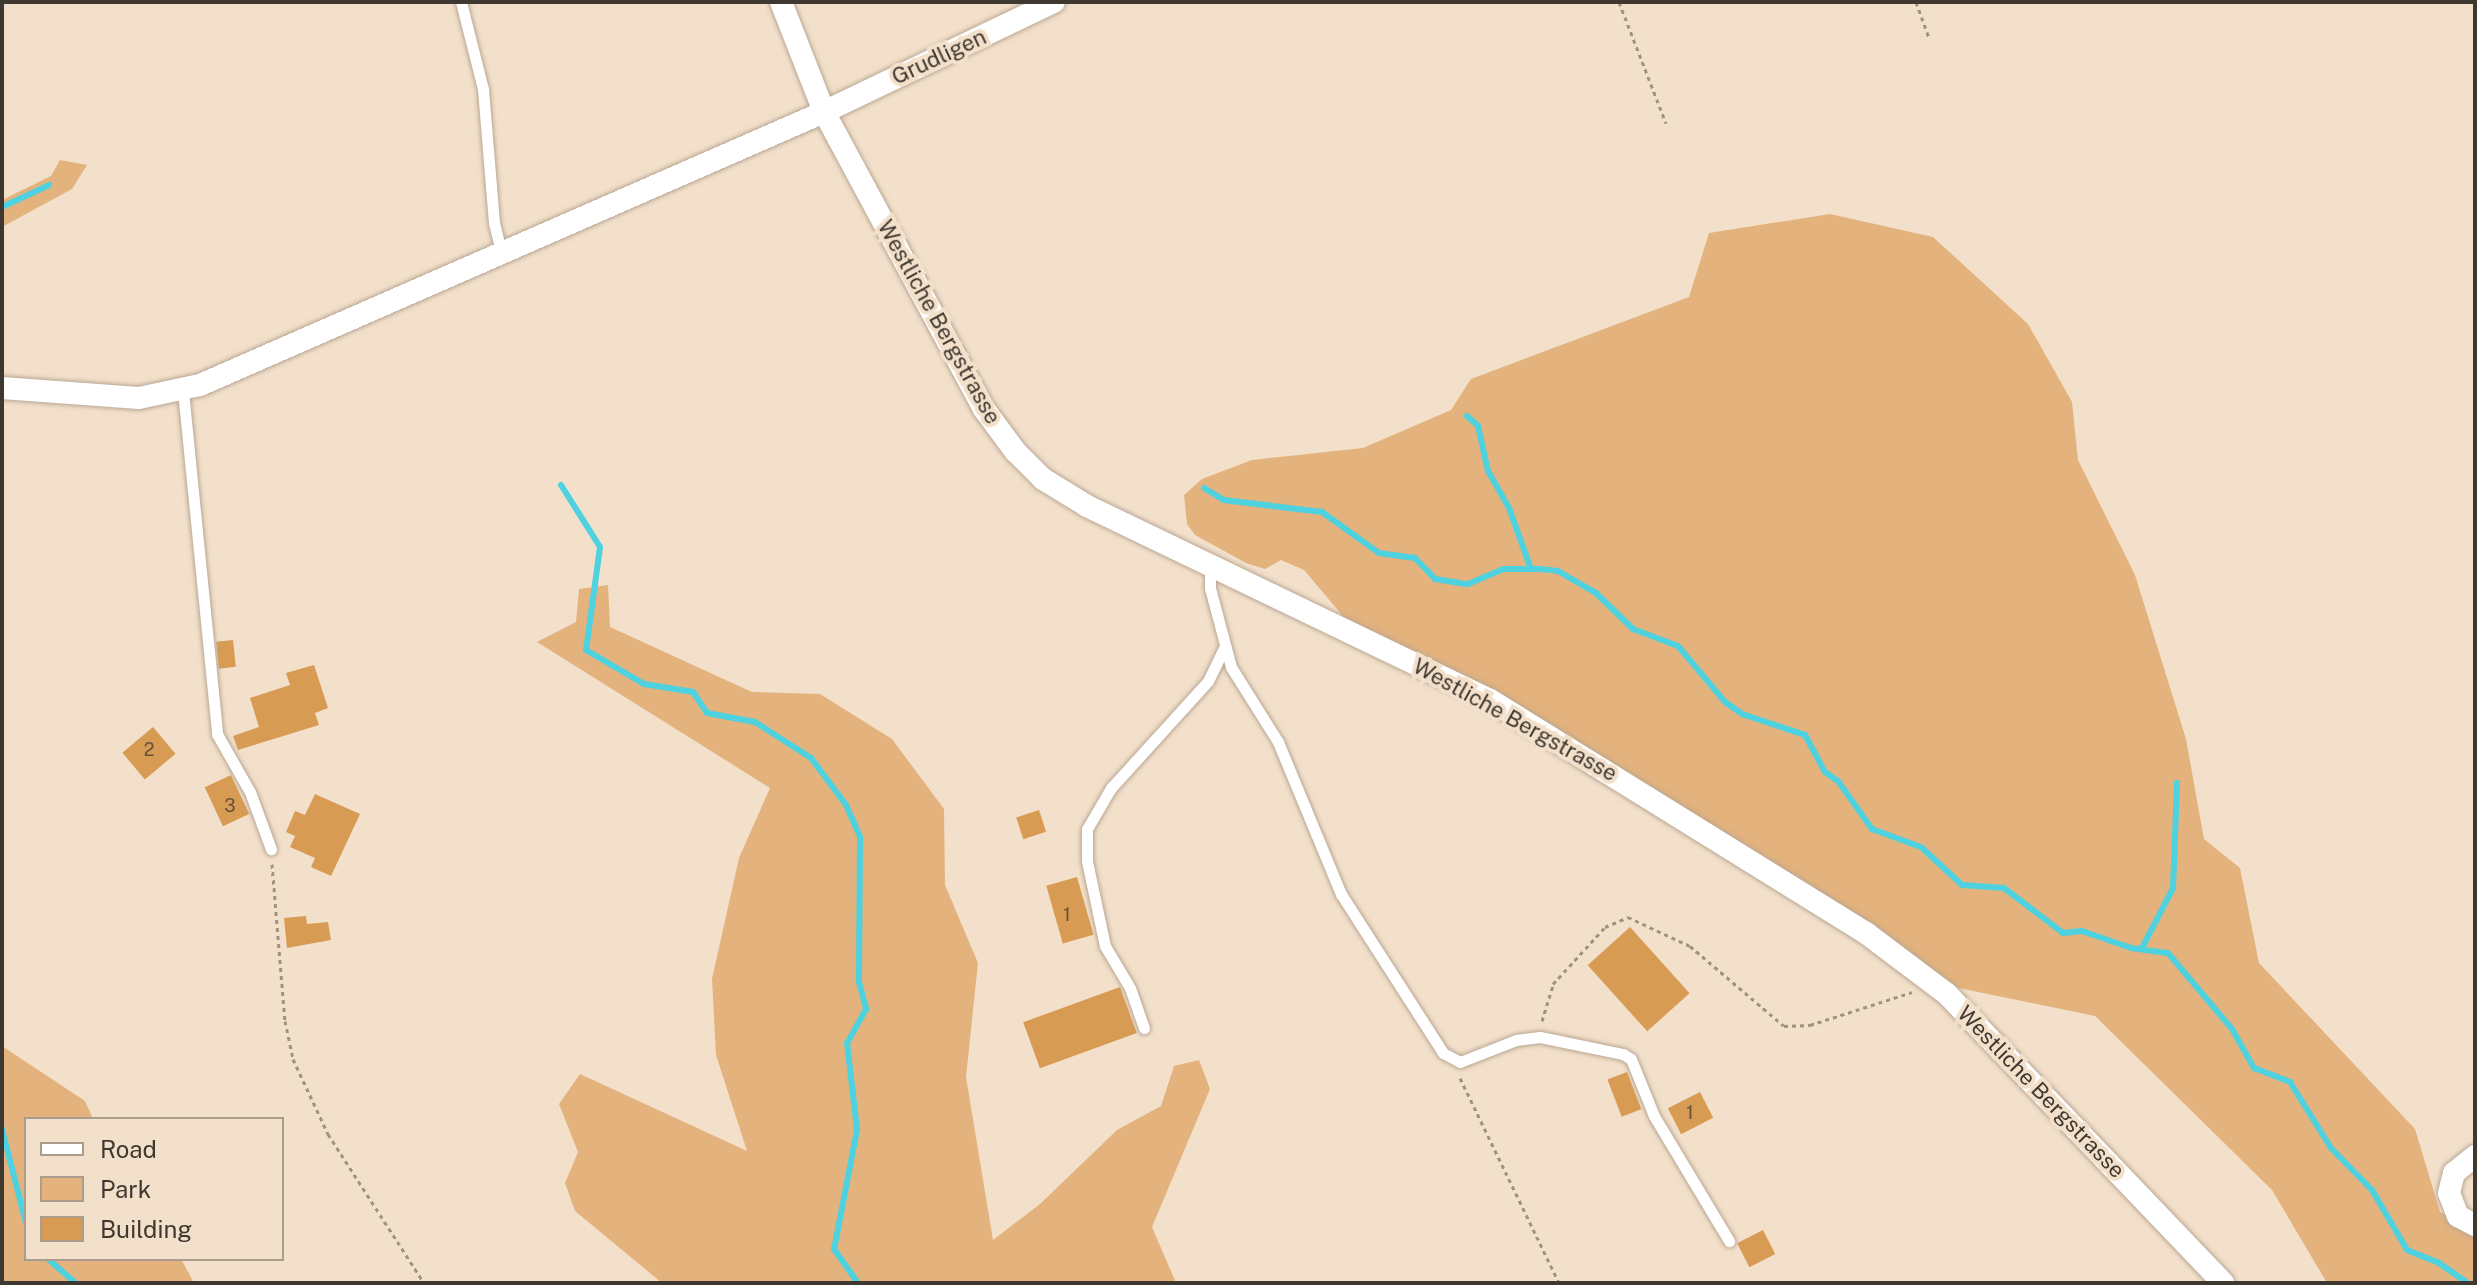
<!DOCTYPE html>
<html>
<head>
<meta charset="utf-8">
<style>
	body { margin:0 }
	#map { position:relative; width:2477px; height:1285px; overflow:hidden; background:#f3e0cb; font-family:"Public Sans",sans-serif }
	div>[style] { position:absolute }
	.green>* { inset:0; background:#e3b27d }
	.stream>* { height:6px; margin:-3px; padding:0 3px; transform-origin:3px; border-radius:3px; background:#4ed2e0 }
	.building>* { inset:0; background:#d89b53; transform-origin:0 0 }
	.path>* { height:3px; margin-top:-1.5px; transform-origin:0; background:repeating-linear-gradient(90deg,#a09283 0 4px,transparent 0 8px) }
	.roads { filter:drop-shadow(0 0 2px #b9a794) drop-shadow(0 0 2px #b9a794) }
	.service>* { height:11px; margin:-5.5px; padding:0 5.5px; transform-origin:5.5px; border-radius:5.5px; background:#fff }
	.minor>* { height:22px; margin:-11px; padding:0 11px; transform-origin:11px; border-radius:11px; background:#fff }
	span { translate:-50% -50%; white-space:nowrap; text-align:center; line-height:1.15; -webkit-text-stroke:8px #f3e0cb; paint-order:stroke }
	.number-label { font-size:18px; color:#655139 }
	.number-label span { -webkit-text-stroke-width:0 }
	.street-label { font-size:22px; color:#3f3830 }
	.frame { position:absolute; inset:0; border:4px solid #3f3830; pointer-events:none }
	.legend { position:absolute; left:24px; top:1117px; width:260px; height:144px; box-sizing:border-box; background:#f3e0cb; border:2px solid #ab9d8d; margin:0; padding:10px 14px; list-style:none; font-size:24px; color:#3f3830 }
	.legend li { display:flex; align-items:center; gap:16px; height:40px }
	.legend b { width:40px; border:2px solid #ab9d8d }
</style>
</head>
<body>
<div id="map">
	<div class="green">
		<div style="clip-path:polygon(60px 160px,87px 165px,72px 189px,2px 227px,2px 200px,51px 176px)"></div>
		<div style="clip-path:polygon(1830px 214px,1933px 237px,2028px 324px,2072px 402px,2078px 460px,2135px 575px,2186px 739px,2204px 839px,2240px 868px,2259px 963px,2415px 1129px,2440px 1212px,2475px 1231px,2475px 1283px,2327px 1283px,2272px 1190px,2095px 1016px,1949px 986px,1353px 628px,1304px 570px,1281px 560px,1265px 569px,1246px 563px,1195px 535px,1187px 524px,1184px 495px,1202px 479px,1252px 460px,1363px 448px,1451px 410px,1471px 379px,1689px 297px,1709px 233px)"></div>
		<div style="clip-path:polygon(608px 585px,610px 627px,752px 692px,820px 694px,892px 739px,944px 809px,945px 885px,978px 963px,966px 1077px,993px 1240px,1040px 1204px,1117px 1130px,1161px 1106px,1174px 1066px,1199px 1060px,1210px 1089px,1152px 1227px,1176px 1283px,662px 1283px,575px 1211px,565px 1183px,578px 1152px,559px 1104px,580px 1074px,747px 1151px,716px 1055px,712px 979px,739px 858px,770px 788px,537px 642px,576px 622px,579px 589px)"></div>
		<div style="clip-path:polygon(2px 1046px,85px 1101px,93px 1119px,26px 1119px,26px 1259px,181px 1259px,194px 1283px,2px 1283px)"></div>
	</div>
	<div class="stream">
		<div style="left:2px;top:207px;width:52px;rotate:-25.1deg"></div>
		<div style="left:1467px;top:416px;width:15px;rotate:42deg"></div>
		<div style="left:1478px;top:426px;width:46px;rotate:77.5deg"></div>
		<div style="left:1488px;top:471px;width:43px;rotate:60.4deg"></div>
		<div style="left:1509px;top:508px;width:65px;rotate:70.2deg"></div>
		<div style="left:561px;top:485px;width:73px;rotate:57.8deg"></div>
		<div style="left:600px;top:547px;width:104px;rotate:97.7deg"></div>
		<div style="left:586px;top:650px;width:67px;rotate:30.4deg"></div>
		<div style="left:644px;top:684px;width:50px;rotate:9.3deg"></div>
		<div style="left:693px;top:692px;width:25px;rotate:56deg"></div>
		<div style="left:707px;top:713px;width:49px;rotate:10.6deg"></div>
		<div style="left:755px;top:722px;width:67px;rotate:32.7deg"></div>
		<div style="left:811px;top:758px;width:59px;rotate:53.3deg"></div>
		<div style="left:846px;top:805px;width:35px;rotate:66deg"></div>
		<div style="left:860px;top:837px;width:145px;rotate:90.4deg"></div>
		<div style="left:859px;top:982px;width:28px;rotate:75deg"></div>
		<div style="left:866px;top:1009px;width:39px;rotate:119deg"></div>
		<div style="left:847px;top:1043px;width:88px;rotate:83.4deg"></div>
		<div style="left:857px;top:1130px;width:121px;rotate:100.9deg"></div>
		<div style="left:834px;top:1249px;width:42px;rotate:54.8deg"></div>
		<div style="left:1204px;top:488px;width:23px;rotate:31deg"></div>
		<div style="left:1224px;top:500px;width:99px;rotate:7deg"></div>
		<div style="left:1322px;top:512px;width:70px;rotate:35.7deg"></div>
		<div style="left:1379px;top:553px;width:36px;rotate:8deg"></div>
		<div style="left:1415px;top:558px;width:29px;rotate:46deg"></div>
		<div style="left:1435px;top:579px;width:33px;rotate:9deg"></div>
		<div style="left:1468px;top:584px;width:39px;rotate:-23deg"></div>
		<div style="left:1504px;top:569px;width:36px"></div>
		<div style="left:1540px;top:569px;width:18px;rotate:6deg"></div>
		<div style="left:1558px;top:571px;width:44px;rotate:30.1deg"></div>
		<div style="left:1596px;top:593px;width:52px;rotate:44.2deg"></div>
		<div style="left:1633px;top:629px;width:48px;rotate:20.7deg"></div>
		<div style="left:1678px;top:646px;width:73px;rotate:50deg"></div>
		<div style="left:1725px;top:702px;width:21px;rotate:35deg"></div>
		<div style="left:1742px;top:714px;width:66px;rotate:18.4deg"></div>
		<div style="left:1805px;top:735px;width:42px;rotate:61.6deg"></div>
		<div style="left:1825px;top:772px;width:16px;rotate:35deg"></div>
		<div style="left:1838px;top:781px;width:59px;rotate:54.7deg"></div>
		<div style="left:1872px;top:829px;width:52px;rotate:20.2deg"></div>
		<div style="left:1921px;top:847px;width:56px;rotate:42.8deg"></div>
		<div style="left:1962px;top:885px;width:42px;rotate:4.1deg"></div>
		<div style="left:2004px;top:888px;width:74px;rotate:37.3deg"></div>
		<div style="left:2063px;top:933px;width:19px;rotate:-6deg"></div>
		<div style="left:2082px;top:931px;width:52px;rotate:19.1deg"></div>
		<div style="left:2131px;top:948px;width:37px;rotate:8deg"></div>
		<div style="left:2168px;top:953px;width:99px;rotate:49.9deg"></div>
		<div style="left:2232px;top:1029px;width:45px;rotate:60.6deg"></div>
		<div style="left:2254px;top:1068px;width:39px;rotate:21deg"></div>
		<div style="left:2290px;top:1082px;width:78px;rotate:58.2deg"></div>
		<div style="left:2331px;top:1148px;width:59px;rotate:45.7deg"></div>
		<div style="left:2372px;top:1190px;width:69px;rotate:59.7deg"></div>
		<div style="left:2407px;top:1250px;width:35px;rotate:22deg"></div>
		<div style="left:2439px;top:1263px;width:35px;rotate:35deg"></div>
		<div style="left:2142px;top:948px;width:68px;rotate:-62.7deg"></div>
		<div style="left:2173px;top:888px;width:105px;rotate:-87.8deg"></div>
		<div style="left:2px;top:1129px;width:97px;rotate:75.7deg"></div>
		<div style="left:48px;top:1259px;width:37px;rotate:41deg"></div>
	</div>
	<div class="building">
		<div style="left:233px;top:640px;width:27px;height:17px;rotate:84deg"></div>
		<div style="clip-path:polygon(314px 665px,328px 708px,315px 713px,319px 725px,238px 750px,233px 736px,259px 727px,250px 698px,290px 685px,286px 673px)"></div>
		<div style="left:153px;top:727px;width:35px;height:40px;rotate:50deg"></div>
		<div style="left:231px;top:775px;width:43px;height:29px;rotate:65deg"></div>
		<div style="clip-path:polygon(315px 794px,360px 814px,331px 876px,311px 867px,315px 858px,290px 847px,295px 836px,286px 832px,295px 811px,305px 815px)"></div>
		<div style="left:1039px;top:810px;width:23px;height:24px;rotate:72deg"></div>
		<div style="left:1077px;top:877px;width:60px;height:32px;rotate:74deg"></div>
		<div style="clip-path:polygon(306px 916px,307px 924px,328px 922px,331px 940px,287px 948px,284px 918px)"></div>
		<div style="left:1630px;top:927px;width:89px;height:57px;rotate:48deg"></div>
		<div style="left:1120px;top:987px;width:49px;height:103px;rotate:70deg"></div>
		<div style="left:1627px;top:1072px;width:40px;height:21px;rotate:69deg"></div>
		<div style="left:1700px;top:1092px;width:29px;height:36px;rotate:63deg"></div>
		<div style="left:1763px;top:1230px;width:27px;height:29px;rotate:63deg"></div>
	</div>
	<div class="path">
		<div style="left:1619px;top:2px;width:130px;rotate:68.8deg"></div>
		<div style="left:1916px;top:2px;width:37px;rotate:70deg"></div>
		<div style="left:272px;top:864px;width:158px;rotate:85.3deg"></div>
		<div style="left:285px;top:1021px;width:39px;rotate:78deg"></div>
		<div style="left:293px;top:1059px;width:83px;rotate:65deg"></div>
		<div style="left:328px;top:1134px;width:177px;rotate:57.2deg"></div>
		<div style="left:1542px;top:1021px;width:39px;rotate:-73deg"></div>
		<div style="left:1553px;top:984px;width:77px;rotate:-47.6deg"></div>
		<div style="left:1605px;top:927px;width:25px;rotate:-23deg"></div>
		<div style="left:1628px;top:917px;width:68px;rotate:25.1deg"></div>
		<div style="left:1690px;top:946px;width:123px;rotate:40.4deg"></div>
		<div style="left:1784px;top:1026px;width:26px;rotate:-2deg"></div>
		<div style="left:1810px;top:1025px;width:107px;rotate:-17.9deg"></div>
		<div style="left:1460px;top:1078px;width:228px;rotate:64.2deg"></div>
	</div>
	<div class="roads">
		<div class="service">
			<div style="left:461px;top:2px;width:90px;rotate:75.8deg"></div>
			<div style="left:483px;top:89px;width:134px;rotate:85.3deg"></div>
			<div style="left:494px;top:223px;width:32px;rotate:76deg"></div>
			<div style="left:183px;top:391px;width:345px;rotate:84.3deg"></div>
			<div style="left:217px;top:734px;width:67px;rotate:60.4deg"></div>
			<div style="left:250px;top:792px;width:61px;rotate:69.8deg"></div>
			<div style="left:1210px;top:566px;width:22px;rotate:90deg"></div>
			<div style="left:1210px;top:588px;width:82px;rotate:75.1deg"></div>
			<div style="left:1231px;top:667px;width:89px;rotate:57.9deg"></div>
			<div style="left:1278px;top:742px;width:165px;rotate:67.5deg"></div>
			<div style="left:1341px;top:894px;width:189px;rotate:57.3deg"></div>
			<div style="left:1443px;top:1053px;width:19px;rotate:28deg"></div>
			<div style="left:1460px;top:1062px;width:60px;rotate:-21.4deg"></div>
			<div style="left:1516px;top:1040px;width:24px;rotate:-7deg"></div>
			<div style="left:1540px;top:1037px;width:85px;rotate:11.6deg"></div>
			<div style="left:1623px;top:1054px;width:9px;rotate:32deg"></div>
			<div style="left:1631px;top:1059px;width:61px;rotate:68deg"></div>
			<div style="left:1654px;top:1116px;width:146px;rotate:59deg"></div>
			<div style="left:1144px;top:1028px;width:42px;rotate:-109.3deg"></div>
			<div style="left:1130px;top:988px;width:49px;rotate:-120.8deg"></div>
			<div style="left:1105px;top:946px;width:87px;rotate:-102deg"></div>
			<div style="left:1087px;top:861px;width:32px;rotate:-90deg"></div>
			<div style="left:1087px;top:829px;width:48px;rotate:-59.7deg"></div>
			<div style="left:1111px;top:788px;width:144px;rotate:-47.8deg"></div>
			<div style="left:1208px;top:681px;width:37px;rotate:-64deg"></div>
		</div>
		<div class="minor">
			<div style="left:781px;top:2px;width:118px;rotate:68.6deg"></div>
			<div style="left:824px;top:112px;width:337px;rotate:61.7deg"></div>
			<div style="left:984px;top:409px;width:52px;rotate:53.6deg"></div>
			<div style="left:1015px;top:451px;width:40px;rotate:45deg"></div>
			<div style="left:1043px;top:479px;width:52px;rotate:31.5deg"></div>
			<div style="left:1087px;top:506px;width:447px;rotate:25.7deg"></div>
			<div style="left:1490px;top:700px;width:442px;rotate:31.8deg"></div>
			<div style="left:1866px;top:933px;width:101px;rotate:37deg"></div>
			<div style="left:1947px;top:994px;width:400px;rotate:46.3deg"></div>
			<div style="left:2px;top:388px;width:137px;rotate:4.2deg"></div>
			<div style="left:139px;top:398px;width:62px;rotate:-12deg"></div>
			<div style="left:200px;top:385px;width:681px;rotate:-23.63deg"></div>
			<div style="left:824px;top:112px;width:255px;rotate:-25.6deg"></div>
			<div style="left:2475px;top:1156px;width:27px;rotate:141deg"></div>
			<div style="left:2454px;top:1173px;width:21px;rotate:104deg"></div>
			<div style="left:2449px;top:1193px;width:25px;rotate:69deg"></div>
			<div style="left:2458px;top:1216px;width:19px;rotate:28deg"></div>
		</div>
	</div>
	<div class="number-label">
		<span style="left:149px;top:750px">2</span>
		<span style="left:230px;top:806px">3</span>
		<span style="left:1067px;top:915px">1</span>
		<span style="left:1690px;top:1113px">1</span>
	</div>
	<div class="street-label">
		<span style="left:939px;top:57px;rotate:-25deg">Grudligen</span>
		<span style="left:939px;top:322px;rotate:61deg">Westliche Bergstrasse</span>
		<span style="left:1515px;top:720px;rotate:29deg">Westliche Bergstrasse</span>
		<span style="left:2041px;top:1092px;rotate:46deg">Westliche Bergstrasse</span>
	</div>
	<div class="frame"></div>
	<ul class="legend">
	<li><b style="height:10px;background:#fff"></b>Road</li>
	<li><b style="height:22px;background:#e3b27d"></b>Park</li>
	<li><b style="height:22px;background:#d89b53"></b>Building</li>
	</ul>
</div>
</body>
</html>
